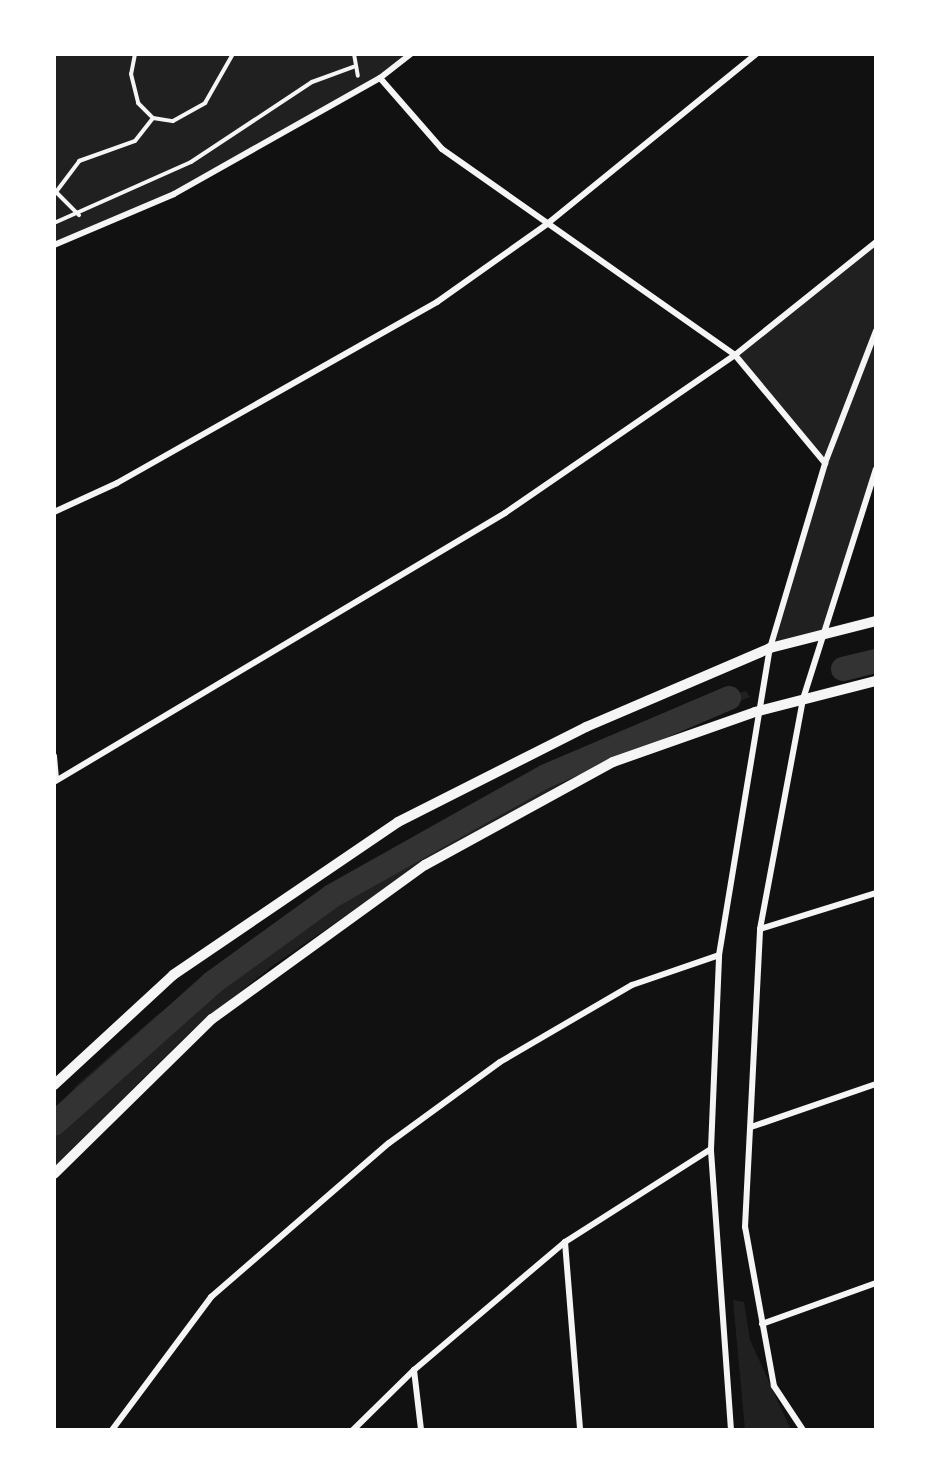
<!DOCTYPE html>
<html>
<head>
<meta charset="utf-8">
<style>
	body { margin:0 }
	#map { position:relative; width:930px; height:1484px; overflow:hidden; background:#111; font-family:"Fira Sans",sans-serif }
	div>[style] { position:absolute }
	.green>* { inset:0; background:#202020 }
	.canal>* { height:24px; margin:-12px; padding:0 12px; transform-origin:12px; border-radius:12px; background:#333 }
	.path>* { height:4px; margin:-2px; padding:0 2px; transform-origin:2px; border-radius:2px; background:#f5f5f5 }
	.minor>* { height:6px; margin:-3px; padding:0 3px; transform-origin:3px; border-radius:3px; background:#f5f5f5 }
	.tertiary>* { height:10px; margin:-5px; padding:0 5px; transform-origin:5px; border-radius:5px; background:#f5f5f5 }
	span { translate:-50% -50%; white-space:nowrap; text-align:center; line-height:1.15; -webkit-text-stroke:6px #fff; paint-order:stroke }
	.frame { position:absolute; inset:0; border:56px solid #fff; pointer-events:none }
</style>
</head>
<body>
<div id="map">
	<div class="green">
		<div style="clip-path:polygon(54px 54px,411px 54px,380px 78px,174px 194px,54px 245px)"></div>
		<div style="clip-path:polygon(876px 242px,876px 469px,822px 633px,770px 648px,825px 463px,735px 355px)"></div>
		<div style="clip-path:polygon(876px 654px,876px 671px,840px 679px,836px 673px,844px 662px)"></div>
		<div style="clip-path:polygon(746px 691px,750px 697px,614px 754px,422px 863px,271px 967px,190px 1032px,54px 1167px,54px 1110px,78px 1084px,156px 1016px,321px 897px,514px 790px,692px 706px)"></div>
		<div style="clip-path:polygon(733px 1300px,744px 1302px,750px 1340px,791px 1430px,745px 1430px)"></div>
	</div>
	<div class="canal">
		<div style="left:843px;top:669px;width:34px;rotate:-14deg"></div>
		<div style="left:54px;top:1124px;width:212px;rotate:-41.7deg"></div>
		<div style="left:212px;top:983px;width:148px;rotate:-35.9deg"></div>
		<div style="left:332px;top:896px;width:245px;rotate:-29.3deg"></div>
		<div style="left:546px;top:776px;width:199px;rotate:-23.1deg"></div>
	</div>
	<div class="path">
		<div style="left:135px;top:54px;width:20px;rotate:101deg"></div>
		<div style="left:131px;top:74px;width:30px;rotate:76deg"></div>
		<div style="left:138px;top:103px;width:21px;rotate:45deg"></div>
		<div style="left:153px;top:118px;width:20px;rotate:9deg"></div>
		<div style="left:173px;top:121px;width:37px;rotate:-29deg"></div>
		<div style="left:205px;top:103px;width:56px;rotate:-60.3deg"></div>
		<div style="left:354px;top:54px;width:22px;rotate:80deg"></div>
		<div style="left:55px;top:191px;width:34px;rotate:45deg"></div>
		<div style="left:56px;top:192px;width:39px;rotate:-53deg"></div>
		<div style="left:79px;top:161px;width:59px;rotate:-19.7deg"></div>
		<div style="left:135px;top:141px;width:29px;rotate:-52deg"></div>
		<div style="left:54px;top:223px;width:150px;rotate:-24deg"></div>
		<div style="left:191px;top:162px;width:145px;rotate:-33.5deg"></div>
		<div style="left:312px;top:82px;width:44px;rotate:-20.1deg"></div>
	</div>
	<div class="minor">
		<div style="left:380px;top:78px;width:94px;rotate:48.9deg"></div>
		<div style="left:442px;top:149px;width:358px;rotate:35.1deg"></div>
		<div style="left:735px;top:355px;width:141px;rotate:50.2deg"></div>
		<div style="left:54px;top:245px;width:130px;rotate:-23deg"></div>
		<div style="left:174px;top:194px;width:236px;rotate:-29.4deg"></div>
		<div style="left:380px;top:78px;width:39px;rotate:-38deg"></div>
		<div style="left:54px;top:512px;width:69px;rotate:-24.7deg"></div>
		<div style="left:117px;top:483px;width:368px;rotate:-29.5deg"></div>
		<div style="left:437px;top:302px;width:135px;rotate:-35.3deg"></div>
		<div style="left:547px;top:224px;width:269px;rotate:-39.1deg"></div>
		<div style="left:54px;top:756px;width:24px;rotate:85deg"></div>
		<div style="left:54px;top:782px;width:525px;rotate:-30.81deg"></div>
		<div style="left:505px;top:513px;width:279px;rotate:-34.5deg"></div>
		<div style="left:735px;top:355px;width:181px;rotate:-38.7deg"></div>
		<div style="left:760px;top:929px;width:121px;rotate:-17.2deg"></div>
		<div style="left:751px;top:1127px;width:132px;rotate:-19deg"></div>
		<div style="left:565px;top:1242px;width:189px;rotate:85.4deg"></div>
		<div style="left:762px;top:1324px;width:121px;rotate:-19.8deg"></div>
		<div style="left:414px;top:1370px;width:60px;rotate:83.3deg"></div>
		<div style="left:112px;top:1430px;width:166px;rotate:-53.3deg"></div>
		<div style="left:211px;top:1297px;width:235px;rotate:-40.9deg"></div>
		<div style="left:389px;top:1143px;width:137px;rotate:-36.1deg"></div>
		<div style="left:500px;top:1062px;width:153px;rotate:-30.3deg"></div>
		<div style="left:632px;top:985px;width:92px;rotate:-19deg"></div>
		<div style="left:353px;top:1430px;width:86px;rotate:-44.5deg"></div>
		<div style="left:414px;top:1370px;width:198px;rotate:-40.3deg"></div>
		<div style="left:565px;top:1242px;width:173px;rotate:-32.5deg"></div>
		<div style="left:731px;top:1430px;width:282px;rotate:-94.1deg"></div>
		<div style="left:711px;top:1149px;width:194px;rotate:-87.6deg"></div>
		<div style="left:719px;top:955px;width:311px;rotate:-80.6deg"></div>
		<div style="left:770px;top:648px;width:193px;rotate:-73.4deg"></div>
		<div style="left:825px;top:463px;width:142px;rotate:-68.9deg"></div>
		<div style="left:803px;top:1430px;width:53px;rotate:-123.4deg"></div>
		<div style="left:774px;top:1386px;width:162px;rotate:-100.3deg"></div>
		<div style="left:745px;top:1227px;width:298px;rotate:-87.1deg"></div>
		<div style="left:760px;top:929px;width:234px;rotate:-79.4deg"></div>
		<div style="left:803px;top:699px;width:241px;rotate:-72.4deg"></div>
	</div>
	<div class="tertiary">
		<div style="left:54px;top:1085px;width:162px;rotate:-42.7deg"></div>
		<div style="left:173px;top:975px;width:272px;rotate:-34.2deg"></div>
		<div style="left:398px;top:822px;width:211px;rotate:-26.8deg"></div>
		<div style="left:586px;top:727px;width:200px;rotate:-23.2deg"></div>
		<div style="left:770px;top:648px;width:109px;rotate:-14.3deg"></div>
		<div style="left:54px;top:1174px;width:221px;rotate:-44.5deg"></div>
		<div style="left:212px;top:1019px;width:263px;rotate:-35.9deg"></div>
		<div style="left:425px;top:865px;width:214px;rotate:-28.7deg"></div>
		<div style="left:613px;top:762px;width:151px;rotate:-19.4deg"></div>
		<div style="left:755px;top:712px;width:125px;rotate:-14.4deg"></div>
	</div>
	<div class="frame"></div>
</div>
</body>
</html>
